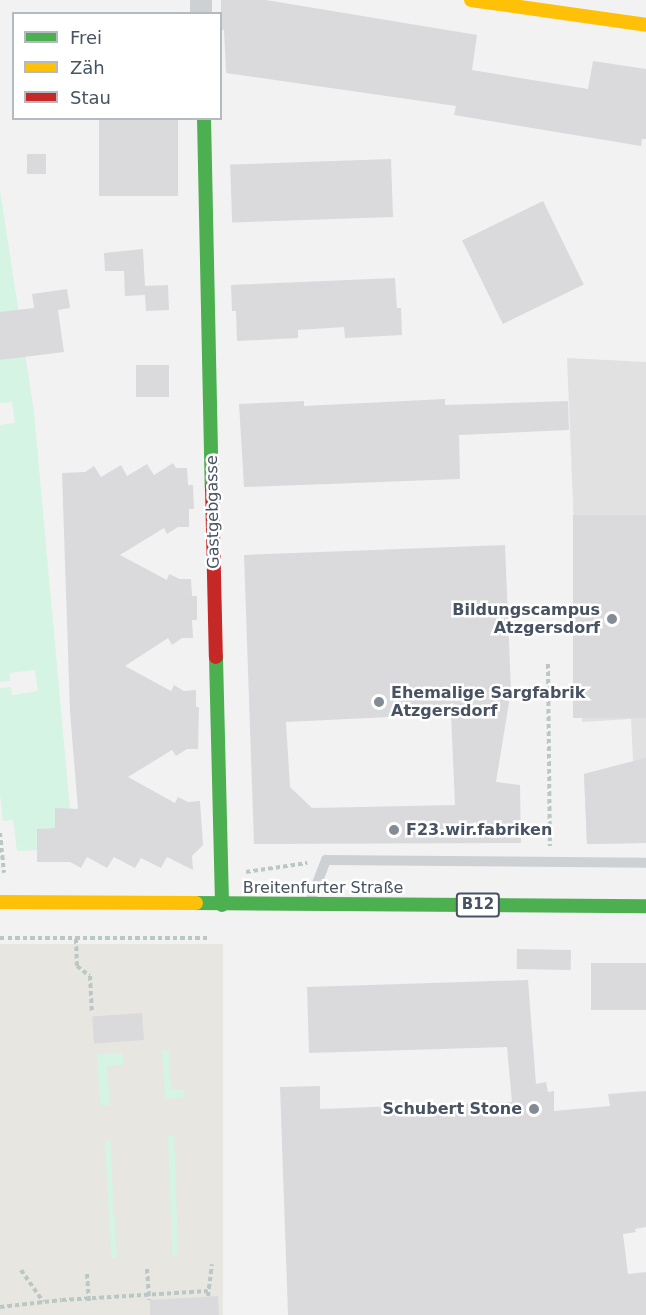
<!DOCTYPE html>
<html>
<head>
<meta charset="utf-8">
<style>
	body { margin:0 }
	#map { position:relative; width:646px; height:1315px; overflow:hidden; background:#f3f2f2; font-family:"DejaVu Sans",sans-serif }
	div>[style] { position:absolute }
	.commercial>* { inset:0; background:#e7e6e0; transform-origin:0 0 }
	.education>* { inset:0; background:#e1e1e2 }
	.green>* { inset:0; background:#d5f4e3; transform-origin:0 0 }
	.building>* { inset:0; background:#dadadd; transform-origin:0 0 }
	.path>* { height:4px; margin-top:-2px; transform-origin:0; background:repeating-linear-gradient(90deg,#bac8c5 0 4.5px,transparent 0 7.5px) }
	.lane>* { height:10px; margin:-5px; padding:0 5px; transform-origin:5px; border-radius:5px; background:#ced1d4 }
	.street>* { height:22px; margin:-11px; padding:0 11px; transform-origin:11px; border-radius:11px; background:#ced1d4 }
	.fast>* { height:14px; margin:-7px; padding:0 7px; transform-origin:7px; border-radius:7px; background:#4caf50 }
	.slow>* { height:14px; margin:-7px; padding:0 7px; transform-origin:7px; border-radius:7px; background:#ffc107 }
	.jam>* { height:14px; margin:-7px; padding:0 7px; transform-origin:7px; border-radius:7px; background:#c62828 }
	.dots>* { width:16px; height:16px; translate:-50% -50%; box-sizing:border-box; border:3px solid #fff; border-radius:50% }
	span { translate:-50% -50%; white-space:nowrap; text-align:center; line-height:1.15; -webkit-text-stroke:5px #fff; paint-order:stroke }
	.shield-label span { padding:2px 4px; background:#fff; border:2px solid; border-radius:4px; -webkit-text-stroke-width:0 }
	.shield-label { font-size:15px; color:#475362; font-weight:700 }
	.street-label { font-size:16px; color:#475362 }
	.poi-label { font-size:16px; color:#475362; font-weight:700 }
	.right { translate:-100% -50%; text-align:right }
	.left { translate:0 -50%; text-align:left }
	.legend { position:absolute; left:12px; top:12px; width:210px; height:108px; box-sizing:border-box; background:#fff; border:2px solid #b5bac0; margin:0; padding:8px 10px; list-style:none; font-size:18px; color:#475362 }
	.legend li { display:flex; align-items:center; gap:12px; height:30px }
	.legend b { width:30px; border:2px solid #b5bac0 }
</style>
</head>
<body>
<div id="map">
	<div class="commercial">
		<div style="left:0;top:944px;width:223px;height:371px"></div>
	</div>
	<div class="education">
		<div style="clip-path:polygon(567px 358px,646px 362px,646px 843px,587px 844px,584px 774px,633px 761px,631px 719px,582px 722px)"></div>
	</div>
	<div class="green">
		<div style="clip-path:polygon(0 190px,34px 412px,70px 809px,55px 809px,55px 828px,37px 829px,37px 850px,17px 851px,13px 820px,3px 821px,0 794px,0 688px,11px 687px,12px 695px,38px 691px,35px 670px,10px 673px,10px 681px,0 682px,0 425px,15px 423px,12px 402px,0 403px,0 360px,8px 359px,0 312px)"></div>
		<div style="clip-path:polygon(169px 1050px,171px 1089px,183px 1089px,185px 1096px,181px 1098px,165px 1099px,162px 1051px)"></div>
		<div style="clip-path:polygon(123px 1053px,124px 1065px,107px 1066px,110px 1105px,100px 1105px,97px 1054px)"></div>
		<div style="left:174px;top:1136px;width:119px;height:6px;rotate:88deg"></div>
		<div style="clip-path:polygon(105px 1140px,110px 1140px,117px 1258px,111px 1258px)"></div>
	</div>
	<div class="building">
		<div style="clip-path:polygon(221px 0,266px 0,477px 35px,472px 70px,520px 78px,588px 89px,593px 61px,646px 69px,646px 139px,642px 139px,641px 146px,454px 115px,456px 106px,226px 73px,224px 30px,221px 29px)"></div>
		<div style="left:99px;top:118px;width:79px;height:78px"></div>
		<div style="left:46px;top:154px;width:20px;height:19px;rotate:90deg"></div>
		<div style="left:391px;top:159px;width:58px;height:161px;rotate:88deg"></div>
		<div style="left:543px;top:201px;width:93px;height:90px;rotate:64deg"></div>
		<div style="clip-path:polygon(143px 249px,145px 286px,168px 285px,169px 310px,146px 311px,145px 295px,125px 296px,124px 271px,105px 271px,104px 253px)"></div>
		<div style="clip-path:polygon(395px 278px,397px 308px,401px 308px,402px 335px,345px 338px,344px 327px,298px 330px,298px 338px,237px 341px,236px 311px,232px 311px,231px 285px)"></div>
		<div style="clip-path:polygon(67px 289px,70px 308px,58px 310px,64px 352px,0 360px,0 312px,34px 308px,32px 294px)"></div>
		<div style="left:136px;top:365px;width:33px;height:32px"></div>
		<div style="clip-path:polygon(445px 399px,445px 405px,568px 401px,569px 430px,459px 435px,460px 479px,244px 487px,239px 404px,304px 401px,304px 406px)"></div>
		<div style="clip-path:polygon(173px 463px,176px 468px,187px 468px,188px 485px,193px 485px,194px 509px,189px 509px,189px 527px,178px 527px,167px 534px,164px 528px,120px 555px,167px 580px,169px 574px,180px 579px,191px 579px,192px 596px,197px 596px,197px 620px,192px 620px,193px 638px,182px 638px,172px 645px,168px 638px,125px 666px,171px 691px,174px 685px,184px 691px,196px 690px,196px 707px,199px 707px,198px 749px,187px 749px,176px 756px,172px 750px,128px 777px,175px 803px,178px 797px,188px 802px,200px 801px,203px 845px,192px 856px,193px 870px,167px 857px,161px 868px,141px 858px,135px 868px,114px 857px,107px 868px,87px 857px,81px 868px,70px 862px,37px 862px,37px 829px,55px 828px,55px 808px,78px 809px,70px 712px,62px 473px,85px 472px,94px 466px,101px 477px,121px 465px,127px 476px,147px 464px,154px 475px)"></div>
		<div style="left:646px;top:515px;width:203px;height:73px;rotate:90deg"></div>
		<div style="clip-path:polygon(evenodd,505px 545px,511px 690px,496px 782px,520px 785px,521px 843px,254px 844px,244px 555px,505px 545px,451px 714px,455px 805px,312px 808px,290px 787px,286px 722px,451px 714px)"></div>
		<div style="clip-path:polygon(646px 758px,646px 843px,587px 844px,584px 774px)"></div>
		<div style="left:517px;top:949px;width:54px;height:20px;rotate:1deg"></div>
		<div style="left:646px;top:963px;width:47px;height:55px;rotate:90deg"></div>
		<div style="clip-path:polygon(528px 980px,536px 1084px,546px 1082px,548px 1092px,554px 1091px,554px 1111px,610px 1106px,608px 1094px,646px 1091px,646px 1227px,635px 1229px,636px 1232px,623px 1234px,628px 1274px,646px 1272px,646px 1315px,288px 1315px,280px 1087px,320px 1086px,320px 1109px,512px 1102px,507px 1047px,309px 1053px,307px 987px)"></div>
		<div style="left:142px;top:1013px;width:27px;height:50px;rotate:86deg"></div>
		<div style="clip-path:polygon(218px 1296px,219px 1315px,150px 1315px,150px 1300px)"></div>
	</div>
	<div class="path">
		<div style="left:548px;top:664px;width:182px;rotate:89.4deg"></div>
		<div style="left:0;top:833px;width:40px;rotate:84.3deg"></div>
		<div style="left:246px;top:872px;width:62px;rotate:-8.4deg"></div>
		<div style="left:0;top:938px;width:210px"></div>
		<div style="left:76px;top:939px;width:27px;rotate:88deg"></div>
		<div style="left:77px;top:966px;width:16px;rotate:38deg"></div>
		<div style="left:90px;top:976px;width:35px;rotate:87deg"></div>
		<div style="left:147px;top:1269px;width:31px;rotate:86deg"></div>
		<div style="left:21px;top:1270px;width:39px;rotate:55deg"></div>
		<div style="left:87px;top:1274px;width:29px;rotate:86deg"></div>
		<div style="left:208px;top:1296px;width:32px;rotate:-83deg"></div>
		<div style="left:0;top:1307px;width:62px;rotate:-6.4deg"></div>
		<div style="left:62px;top:1300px;width:146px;rotate:-3.5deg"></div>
	</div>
	<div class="lane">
		<div style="left:311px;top:899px;width:42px;rotate:-69deg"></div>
		<div style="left:326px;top:860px;width:320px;rotate:0.5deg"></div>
	</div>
	<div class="street">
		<div style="left:201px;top:0;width:14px;rotate:90deg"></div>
	</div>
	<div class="fast">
		<div style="left:204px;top:118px;width:369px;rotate:88.8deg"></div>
		<div style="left:216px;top:657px;width:248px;rotate:88.6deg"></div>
		<div style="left:196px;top:903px;width:450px;rotate:0.4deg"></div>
	</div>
	<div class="slow">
		<div style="left:471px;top:0;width:177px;rotate:8.1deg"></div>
		<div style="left:0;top:902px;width:196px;rotate:0.3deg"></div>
	</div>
	<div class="jam">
		<div style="left:212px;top:487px;width:170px;rotate:88.7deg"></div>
	</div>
	<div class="dots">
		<div style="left:612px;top:619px;background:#838b94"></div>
		<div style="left:379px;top:702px;background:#838b94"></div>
		<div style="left:394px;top:830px;background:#838b94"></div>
		<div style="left:534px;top:1109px;background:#838b94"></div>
	</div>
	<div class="shield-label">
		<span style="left:478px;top:905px">B12</span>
	</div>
	<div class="street-label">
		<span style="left:213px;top:512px;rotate:-91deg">Gastgebgasse</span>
		<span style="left:323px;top:888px">Breitenfurter Straße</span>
	</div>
	<div class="poi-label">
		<span class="right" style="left:600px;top:619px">Bildungscampus<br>Atzgersdorf</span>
		<span class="left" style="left:391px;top:702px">Ehemalige Sargfabrik<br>Atzgersdorf</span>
		<span class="left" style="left:406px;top:830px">F23.wir.fabriken</span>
		<span class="right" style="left:522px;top:1109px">Schubert Stone</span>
	</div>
	<ul class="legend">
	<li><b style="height:8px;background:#4caf50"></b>Frei</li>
	<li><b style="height:8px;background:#ffc107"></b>Zäh</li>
	<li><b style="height:8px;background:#c62828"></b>Stau</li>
	</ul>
</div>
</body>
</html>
